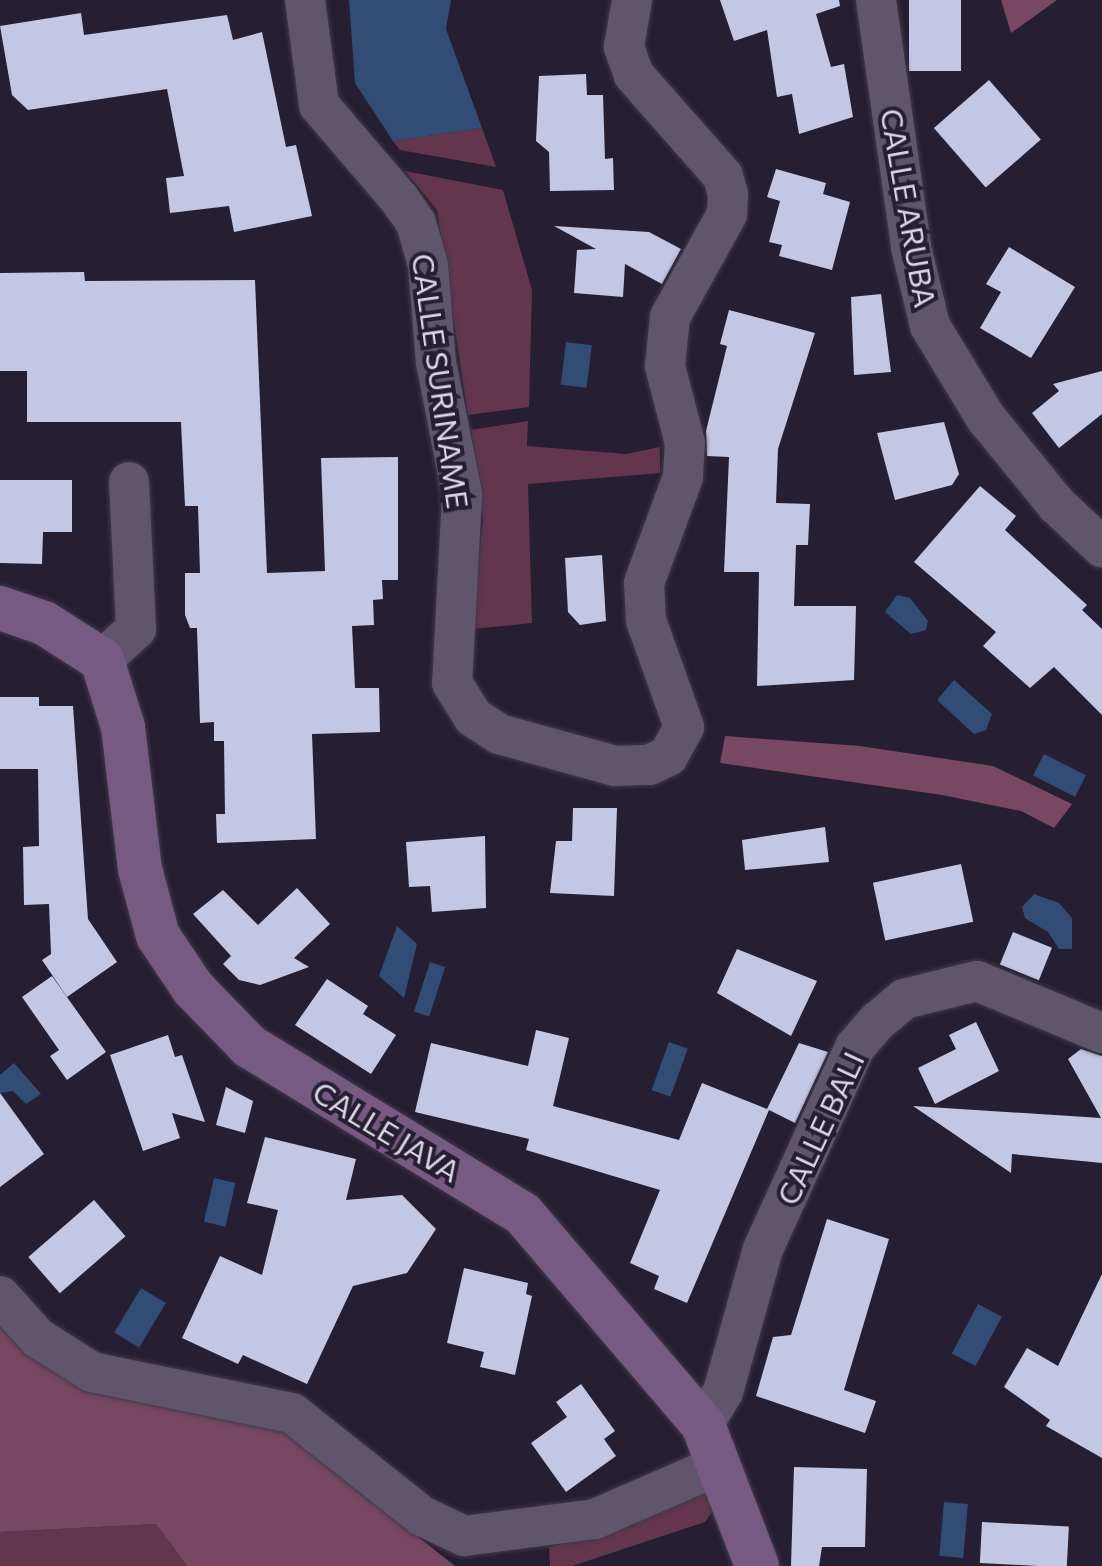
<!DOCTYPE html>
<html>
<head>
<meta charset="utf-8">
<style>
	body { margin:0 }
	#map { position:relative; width:1102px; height:1566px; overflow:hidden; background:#261e33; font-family:Commissioner,sans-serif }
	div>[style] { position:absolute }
	.green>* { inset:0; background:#63364e }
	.forest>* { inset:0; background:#784761 }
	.water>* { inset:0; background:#324d75; transform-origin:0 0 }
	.building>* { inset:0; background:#c4c7e4; transform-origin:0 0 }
	.roads { filter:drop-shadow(0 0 2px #41394a) drop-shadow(0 0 2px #41394a) }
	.street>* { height:40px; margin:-20px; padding:0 20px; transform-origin:20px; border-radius:20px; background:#5f556d }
	.secondary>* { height:44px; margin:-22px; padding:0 22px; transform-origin:22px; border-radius:22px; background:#765a81 }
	span { translate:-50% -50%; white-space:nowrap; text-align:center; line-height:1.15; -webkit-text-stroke:8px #261e33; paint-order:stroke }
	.street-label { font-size:30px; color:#dbd6e4 }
</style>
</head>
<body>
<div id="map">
	<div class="green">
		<div style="clip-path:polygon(482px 128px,496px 167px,400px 150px,393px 141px)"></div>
		<div style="clip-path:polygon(405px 171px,503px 190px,532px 290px,529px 407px,468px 415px,437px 210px)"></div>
		<div style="clip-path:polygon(528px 421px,527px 446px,626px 454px,660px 447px,660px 473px,528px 484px,532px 623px,472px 629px,483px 519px,471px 430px)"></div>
		<div style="clip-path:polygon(705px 1491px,712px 1512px,705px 1522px,572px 1566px,550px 1566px,549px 1547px,621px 1530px)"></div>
		<div style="clip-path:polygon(156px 1524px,187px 1566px,0 1566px,0 1532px)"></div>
	</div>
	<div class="forest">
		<div style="clip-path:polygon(1001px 0,1057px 0,1011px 33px)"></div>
		<div style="clip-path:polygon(725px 736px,860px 746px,993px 766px,1072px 804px,1054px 828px,1021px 811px,942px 795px,720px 763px)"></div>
		<div style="clip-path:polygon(0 1326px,21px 1350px,88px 1387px,277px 1425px,455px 1566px,187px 1566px,156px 1524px,0 1532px)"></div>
	</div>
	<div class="water">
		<div style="clip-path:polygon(349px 0,451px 0,446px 29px,482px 128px,393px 141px,355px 83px)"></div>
		<div style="left:566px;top:342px;width:26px;height:43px;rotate:7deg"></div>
		<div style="clip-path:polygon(897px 595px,910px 598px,928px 621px,926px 630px,911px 634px,885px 612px)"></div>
		<div style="clip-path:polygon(954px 680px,992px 714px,986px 730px,974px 734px,937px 700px)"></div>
		<div style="left:1044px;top:754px;width:47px;height:24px;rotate:27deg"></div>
		<div style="clip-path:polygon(1034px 894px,1059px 903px,1072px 918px,1072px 949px,1059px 949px,1048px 932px,1025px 918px,1022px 907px)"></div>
		<div style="clip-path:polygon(397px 926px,417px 944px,404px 998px,379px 976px)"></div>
		<div style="left:430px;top:962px;width:16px;height:52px;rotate:18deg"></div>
		<div style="left:669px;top:1042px;width:20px;height:51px;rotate:20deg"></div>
		<div style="clip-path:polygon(14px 1063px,41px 1094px,26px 1104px,13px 1091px,0 1093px,0 1075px)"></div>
		<div style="left:214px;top:1178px;width:22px;height:45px;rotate:13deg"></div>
		<div style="left:141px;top:1288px;width:29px;height:52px;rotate:31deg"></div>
		<div style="left:978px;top:1304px;width:27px;height:56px;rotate:28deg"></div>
		<div style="left:944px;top:1502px;width:24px;height:54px;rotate:5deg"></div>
	</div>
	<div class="building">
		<div style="clip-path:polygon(720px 0,839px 0,840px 6px,816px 14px,831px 67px,844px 64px,853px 117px,799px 134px,792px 94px,777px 97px,767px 30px,734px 41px)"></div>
		<div style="left:909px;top:0;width:52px;height:71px"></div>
		<div style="clip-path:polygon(81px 13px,84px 35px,227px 15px,233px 40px,262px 32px,286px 147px,296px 145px,312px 216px,234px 232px,229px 206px,170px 213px,166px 178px,184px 176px,167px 89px,28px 110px,12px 95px,0 26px)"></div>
		<div style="clip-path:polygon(586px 74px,587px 95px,603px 95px,605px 159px,613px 158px,614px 190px,550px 191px,549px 152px,536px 141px,539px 76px)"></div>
		<div style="left:989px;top:80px;width:79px;height:73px;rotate:49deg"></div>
		<div style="clip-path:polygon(776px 169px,826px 183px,823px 194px,850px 202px,832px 270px,779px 256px,782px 245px,769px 242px,780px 201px,767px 197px)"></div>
		<div style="clip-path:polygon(554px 226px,649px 232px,681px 249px,662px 284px,625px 264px,623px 297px,574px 293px,577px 250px,596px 249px)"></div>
		<div style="clip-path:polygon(1009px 247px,1075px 287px,1031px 358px,980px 328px,1001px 292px,986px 284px)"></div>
		<div style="clip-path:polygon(84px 272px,85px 281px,255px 280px,267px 573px,325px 571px,321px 458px,398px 457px,398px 580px,382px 580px,383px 599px,373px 600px,374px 625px,352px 626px,355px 688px,379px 688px,380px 732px,312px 734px,316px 839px,217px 843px,216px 814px,225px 814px,224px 741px,214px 741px,214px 722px,200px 723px,197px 628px,190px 628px,185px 615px,185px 573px,200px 573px,198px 506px,185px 506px,181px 422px,27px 422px,27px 371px,0 371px,0 273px)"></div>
		<div style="clip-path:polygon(881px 294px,891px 372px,854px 375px,851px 297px)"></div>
		<div style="clip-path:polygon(729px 310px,815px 333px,778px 449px,776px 503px,810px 504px,808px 545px,796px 545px,794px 606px,856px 606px,854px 680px,757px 686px,759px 572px,724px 572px,729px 457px,707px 456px,706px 431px,727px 346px,720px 344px)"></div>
		<div style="clip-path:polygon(1102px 371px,1102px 414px,1059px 448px,1032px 413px,1059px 391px,1053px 384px)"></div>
		<div style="clip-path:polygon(944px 422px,959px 474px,952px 485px,895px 500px,877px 433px)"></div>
		<div style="clip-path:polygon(0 480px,72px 480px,72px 532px,43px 532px,42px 564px,0 563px)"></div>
		<div style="clip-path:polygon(980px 486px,1016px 516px,1005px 530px,1087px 605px,1082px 610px,1102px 629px,1102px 715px,1054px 667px,1030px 688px,983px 646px,996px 632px,914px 562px)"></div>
		<div style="clip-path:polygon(602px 555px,606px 621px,580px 625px,568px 612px,565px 558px)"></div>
		<div style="clip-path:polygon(0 697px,39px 697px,39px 706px,73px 706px,88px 919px,117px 962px,67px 997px,42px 960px,51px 954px,49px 904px,24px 905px,23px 847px,39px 846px,38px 769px,0 769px)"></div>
		<div style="clip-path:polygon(573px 808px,617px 808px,614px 896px,550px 893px,556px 841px,572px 841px)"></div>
		<div style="clip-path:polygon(825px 827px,829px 862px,745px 870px,742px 840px)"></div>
		<div style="clip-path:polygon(485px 836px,486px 908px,432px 912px,430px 886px,409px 887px,406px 842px)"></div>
		<div style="left:961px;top:864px;width:59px;height:90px;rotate:78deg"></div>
		<div style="clip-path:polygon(297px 888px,330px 924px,294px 958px,309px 967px,260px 985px,239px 980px,223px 964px,231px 956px,193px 914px,223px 890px,258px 925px)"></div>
		<div style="left:1013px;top:932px;width:42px;height:35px;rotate:22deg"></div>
		<div style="clip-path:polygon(737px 949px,817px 981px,791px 1036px,717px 993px)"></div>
		<div style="clip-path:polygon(52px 976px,106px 1052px,67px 1080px,50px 1056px,59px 1050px,22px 997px)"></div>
		<div style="clip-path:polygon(327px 979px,368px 1006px,363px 1014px,396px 1035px,371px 1074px,295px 1025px)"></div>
		<div style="clip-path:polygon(976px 1022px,999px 1071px,935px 1104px,918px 1068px,956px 1049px,949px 1035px)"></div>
		<div style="clip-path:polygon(536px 1030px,569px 1038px,553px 1106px,679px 1140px,702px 1083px,767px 1109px,799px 1043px,828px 1052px,795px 1123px,769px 1110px,687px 1303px,654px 1289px,659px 1276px,630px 1263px,660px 1190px,526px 1150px,529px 1139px,415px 1112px,431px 1043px,528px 1066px)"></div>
		<div style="clip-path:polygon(168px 1035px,175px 1057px,182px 1055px,205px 1122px,172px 1113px,180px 1138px,143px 1151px,110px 1055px)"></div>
		<div style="clip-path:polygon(1081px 1049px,1102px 1056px,1102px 1163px,1012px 1154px,1011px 1173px,913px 1106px,1101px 1118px,1068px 1059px)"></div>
		<div style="clip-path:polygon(226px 1087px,253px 1101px,245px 1133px,216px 1125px)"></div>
		<div style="clip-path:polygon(0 1093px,44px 1154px,0 1187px)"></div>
		<div style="clip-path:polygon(265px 1137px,356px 1159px,346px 1200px,402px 1195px,436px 1229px,407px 1273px,353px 1286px,307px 1384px,243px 1355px,238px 1364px,182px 1338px,220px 1256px,262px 1275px,278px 1210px,247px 1203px)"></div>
		<div style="left:94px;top:1200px;width:48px;height:87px;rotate:49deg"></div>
		<div style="clip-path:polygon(827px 1219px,889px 1239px,844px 1390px,876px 1401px,865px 1433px,756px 1396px,773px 1337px,791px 1335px)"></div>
		<div style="clip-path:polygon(464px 1268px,528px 1283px,526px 1294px,532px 1296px,515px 1375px,480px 1367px,484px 1352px,447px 1343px)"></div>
		<div style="clip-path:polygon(1102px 1274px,1102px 1458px,1046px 1426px,1050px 1420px,1004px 1387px,1027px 1348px,1058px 1366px)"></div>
		<div style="clip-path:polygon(581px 1384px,615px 1431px,604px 1439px,616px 1456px,566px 1492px,531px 1443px,567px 1417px,556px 1402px)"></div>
		<div style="clip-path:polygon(794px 1467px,867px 1469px,865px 1547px,822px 1547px,819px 1566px,791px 1566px)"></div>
		<div style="left:982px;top:1522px;width:87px;height:41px;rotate:3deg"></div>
	</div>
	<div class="roads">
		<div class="street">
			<div style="left:305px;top:0;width:106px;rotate:82.4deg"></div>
			<div style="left:319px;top:105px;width:125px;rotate:49.5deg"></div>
			<div style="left:400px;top:200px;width:28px;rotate:55deg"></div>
			<div style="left:416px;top:223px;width:44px;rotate:74.1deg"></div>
			<div style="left:428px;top:265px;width:97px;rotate:85.3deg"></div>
			<div style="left:436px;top:362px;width:136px;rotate:78.9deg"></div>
			<div style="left:462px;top:495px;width:188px;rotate:93deg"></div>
			<div style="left:452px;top:683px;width:40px;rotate:58deg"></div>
			<div style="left:473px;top:717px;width:31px;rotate:33deg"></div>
			<div style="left:499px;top:734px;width:120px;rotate:15.4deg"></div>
			<div style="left:615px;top:766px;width:34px;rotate:-2deg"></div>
			<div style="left:649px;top:765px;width:21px;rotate:-25deg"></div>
			<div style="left:668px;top:756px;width:33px;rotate:-61deg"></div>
			<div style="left:684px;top:727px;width:114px;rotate:-109.6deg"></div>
			<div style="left:646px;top:620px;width:37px;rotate:-93deg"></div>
			<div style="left:644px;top:583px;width:113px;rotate:-69.8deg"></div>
			<div style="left:683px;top:477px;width:34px;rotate:-87deg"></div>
			<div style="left:685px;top:443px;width:80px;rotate:-104.6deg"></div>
			<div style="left:665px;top:366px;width:49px;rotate:-84.2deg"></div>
			<div style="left:670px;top:317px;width:118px;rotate:-61deg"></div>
			<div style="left:727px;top:214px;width:20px;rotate:-87deg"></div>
			<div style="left:728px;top:194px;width:19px;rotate:-106deg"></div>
			<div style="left:723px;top:176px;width:135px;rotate:-131.4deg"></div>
			<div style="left:634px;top:75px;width:30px;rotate:-110deg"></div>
			<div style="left:624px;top:47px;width:48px;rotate:-80.3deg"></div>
			<div style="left:876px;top:0;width:249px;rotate:81.9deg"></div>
			<div style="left:911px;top:247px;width:81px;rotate:76.5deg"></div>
			<div style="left:930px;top:326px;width:108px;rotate:58.7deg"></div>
			<div style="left:986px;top:418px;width:112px;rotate:50.8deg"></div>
			<div style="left:1057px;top:505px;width:62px;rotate:43deg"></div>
			<div style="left:102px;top:660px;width:46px;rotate:-42.4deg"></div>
			<div style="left:136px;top:629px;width:147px;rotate:-92.7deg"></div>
			<div style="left:0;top:1296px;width:57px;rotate:47.9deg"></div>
			<div style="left:38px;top:1338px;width:64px;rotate:32.2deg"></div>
			<div style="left:92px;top:1372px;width:204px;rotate:11.6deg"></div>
			<div style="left:292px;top:1413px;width:166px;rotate:38.4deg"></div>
			<div style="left:422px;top:1516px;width:47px;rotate:25.5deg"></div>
			<div style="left:464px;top:1536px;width:132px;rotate:-7.4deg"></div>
			<div style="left:595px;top:1519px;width:135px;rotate:-23.5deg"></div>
			<div style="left:703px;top:1425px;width:39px;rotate:-59deg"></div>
			<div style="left:723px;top:1392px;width:148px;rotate:-74.4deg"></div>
			<div style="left:763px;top:1249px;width:222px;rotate:-65.5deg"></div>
			<div style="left:855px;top:1047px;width:35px;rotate:-49deg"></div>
			<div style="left:878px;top:1021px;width:34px;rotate:-40deg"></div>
			<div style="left:904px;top:999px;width:75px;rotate:-13.9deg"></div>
			<div style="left:977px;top:981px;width:135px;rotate:22.6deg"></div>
		</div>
		<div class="secondary">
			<div style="left:0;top:608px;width:46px;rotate:18.8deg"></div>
			<div style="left:44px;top:623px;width:69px;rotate:32.5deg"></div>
			<div style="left:102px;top:660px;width:70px;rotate:72.6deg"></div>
			<div style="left:123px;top:727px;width:143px;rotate:83.2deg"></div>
			<div style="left:140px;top:869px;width:69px;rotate:75deg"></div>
			<div style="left:158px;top:936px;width:63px;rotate:56.1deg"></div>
			<div style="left:193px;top:988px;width:81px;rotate:46deg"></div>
			<div style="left:249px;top:1046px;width:321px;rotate:31.5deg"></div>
			<div style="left:523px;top:1214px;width:277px;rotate:49.5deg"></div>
			<div style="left:703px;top:1425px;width:151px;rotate:69deg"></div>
		</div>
	</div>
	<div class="street-label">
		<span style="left:909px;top:208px;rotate:80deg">CALLE ARUBA</span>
		<span style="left:441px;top:381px;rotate:82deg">CALLE SURINAME</span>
		<span style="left:820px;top:1128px;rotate:-65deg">CALLE BALI</span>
		<span style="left:387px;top:1131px;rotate:31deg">CALLE JAVA</span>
	</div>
</div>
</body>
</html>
